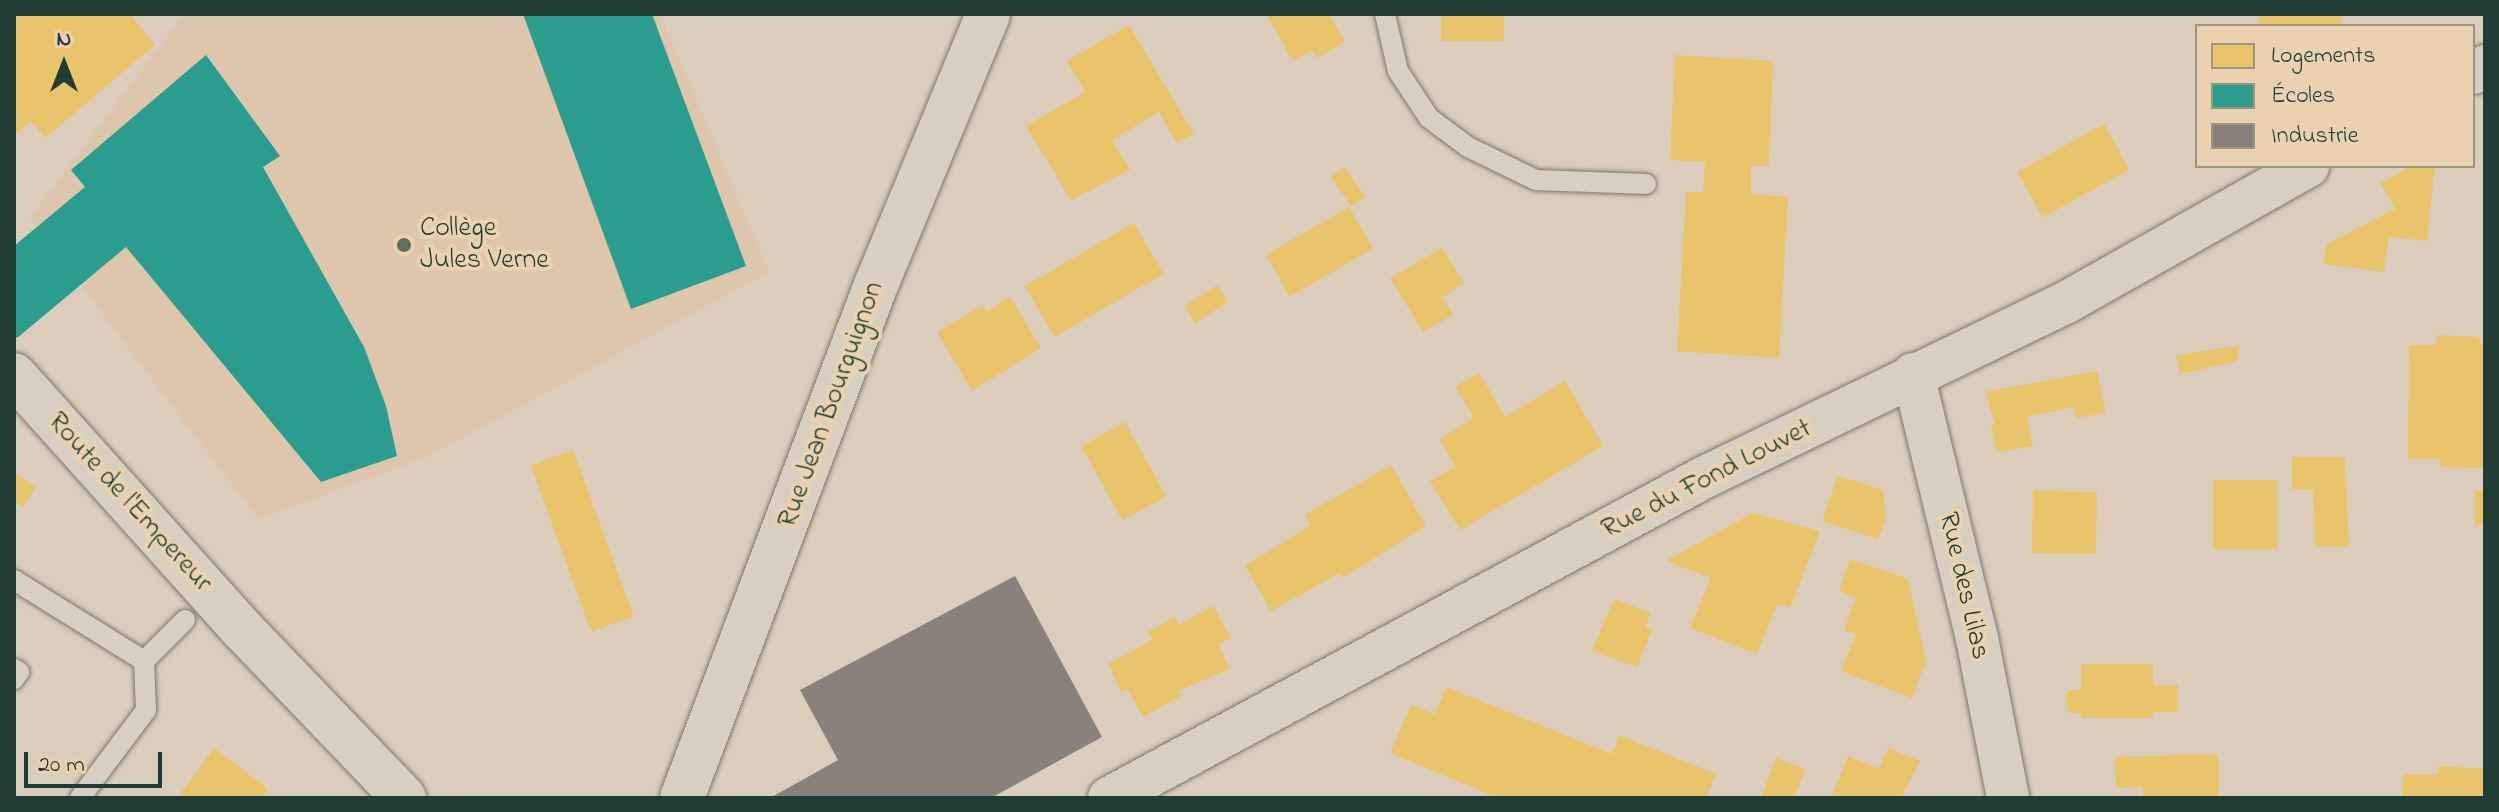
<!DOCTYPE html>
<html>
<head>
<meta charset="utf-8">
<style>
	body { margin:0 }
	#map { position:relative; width:2499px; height:812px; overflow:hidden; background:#dcccbb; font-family:"Indie Flower",sans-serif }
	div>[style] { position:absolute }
	.built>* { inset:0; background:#dec6ad }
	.homes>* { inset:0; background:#e9c46a; transform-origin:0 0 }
	.schools>* { inset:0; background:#2a9d8f }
	.industry>* { inset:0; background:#8a817c }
	.roads { filter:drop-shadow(0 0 2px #7a786f) drop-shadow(0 0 2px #7a786f) }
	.lane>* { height:20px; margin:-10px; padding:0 10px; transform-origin:10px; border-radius:10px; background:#d8cec2 }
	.street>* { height:42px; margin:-21px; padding:0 21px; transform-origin:21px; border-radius:21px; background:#d8cec2 }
	.secondary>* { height:44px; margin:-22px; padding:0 22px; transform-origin:22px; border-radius:22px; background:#d8cec2 }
	.dots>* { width:22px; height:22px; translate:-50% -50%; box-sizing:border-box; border:4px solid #e9d1b1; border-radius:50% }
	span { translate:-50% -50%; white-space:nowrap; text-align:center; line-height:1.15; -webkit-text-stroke:8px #e9d1b1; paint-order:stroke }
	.poi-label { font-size:28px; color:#1f3d34 }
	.left { translate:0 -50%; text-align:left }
	.street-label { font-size:28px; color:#1f3d34 }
	.frame { position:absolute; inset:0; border:16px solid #1f3d34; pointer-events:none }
	.legend { position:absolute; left:2195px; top:24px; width:280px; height:144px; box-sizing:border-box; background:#e9d1b1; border:2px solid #98967f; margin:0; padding:10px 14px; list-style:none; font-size:24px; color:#1f3d34 }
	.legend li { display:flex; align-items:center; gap:16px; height:40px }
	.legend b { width:40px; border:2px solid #98967f }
	.north { position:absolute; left:24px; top:24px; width:80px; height:80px; -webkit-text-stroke:6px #e9d1b1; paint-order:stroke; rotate:0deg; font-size:22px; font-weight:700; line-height:32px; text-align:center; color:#1f3d34 }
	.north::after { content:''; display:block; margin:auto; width:28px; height:36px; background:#1f3d34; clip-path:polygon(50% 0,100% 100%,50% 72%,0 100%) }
	.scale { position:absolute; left:24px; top:752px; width:138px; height:36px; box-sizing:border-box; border:4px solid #1f3d34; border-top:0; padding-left:10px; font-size:24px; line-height:28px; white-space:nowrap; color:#1f3d34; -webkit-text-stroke:6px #e9d1b1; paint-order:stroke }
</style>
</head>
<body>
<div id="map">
	<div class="built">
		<div style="clip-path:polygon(184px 14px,660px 14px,769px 272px,427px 457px,258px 519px,30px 218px)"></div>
	</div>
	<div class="homes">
		<div style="clip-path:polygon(14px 14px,130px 14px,155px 45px,45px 138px,31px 121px,14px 136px)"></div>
		<div style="clip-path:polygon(1266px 14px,1329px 14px,1345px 42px,1317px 58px,1312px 50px,1293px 61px)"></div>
		<div style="left:1441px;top:14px;width:63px;height:27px"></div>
		<div style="left:2259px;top:14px;width:83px;height:12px"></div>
		<div style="clip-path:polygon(1129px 25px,1194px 134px,1176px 143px,1159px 112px,1112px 140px,1130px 170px,1071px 200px,1026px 126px,1085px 92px,1067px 61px)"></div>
		<div style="clip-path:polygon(1675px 55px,1773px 61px,1769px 166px,1751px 166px,1751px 194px,1788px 197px,1779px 358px,1677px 351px,1686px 192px,1703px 192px,1705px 162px,1670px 160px)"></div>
		<div style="left:2104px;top:124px;width:52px;height:99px;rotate:61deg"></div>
		<div style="clip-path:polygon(2412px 166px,2435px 166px,2427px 241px,2389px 237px,2384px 272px,2323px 264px,2327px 244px,2395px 209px,2381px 183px)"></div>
		<div style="left:1345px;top:167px;width:36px;height:17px;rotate:56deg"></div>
		<div style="left:1349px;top:207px;width:48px;height:96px;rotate:60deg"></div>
		<div style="left:1134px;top:223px;width:59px;height:126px;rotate:60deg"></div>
		<div style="clip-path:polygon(1442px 248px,1464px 283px,1442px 298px,1453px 315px,1423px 332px,1390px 278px)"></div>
		<div style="left:1217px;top:285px;width:20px;height:39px;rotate:57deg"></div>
		<div style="clip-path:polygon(1010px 297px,1041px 348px,972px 391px,937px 332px,983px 305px,986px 312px)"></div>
		<div style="clip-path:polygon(2437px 335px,2479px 337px,2480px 345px,2485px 345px,2485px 468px,2440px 467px,2441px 459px,2408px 459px,2409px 345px,2436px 345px)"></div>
		<div style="clip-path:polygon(2239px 345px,2238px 361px,2180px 374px,2176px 356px)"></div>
		<div style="clip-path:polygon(2097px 371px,2106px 413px,2076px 418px,2074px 407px,2027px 417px,2033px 446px,2000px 452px,1995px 447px,1991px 425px,1995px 424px,1985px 392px)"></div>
		<div style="clip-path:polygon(1479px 373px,1505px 417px,1565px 381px,1603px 446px,1460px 530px,1430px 481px,1455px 467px,1440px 439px,1474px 418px,1455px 387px)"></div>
		<div style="left:1125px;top:422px;width:85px;height:50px;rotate:61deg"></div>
		<div style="left:573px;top:450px;width:177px;height:45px;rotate:70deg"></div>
		<div style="clip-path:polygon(2292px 457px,2345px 457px,2349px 547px,2315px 547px,2313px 490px,2292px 489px)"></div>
		<div style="clip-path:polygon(1391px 465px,1426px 526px,1343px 578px,1340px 573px,1271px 611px,1245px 566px,1311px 525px,1305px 515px)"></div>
		<div style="clip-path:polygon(14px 473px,36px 487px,23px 507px,14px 502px)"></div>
		<div style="clip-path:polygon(1838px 476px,1883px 490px,1886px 519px,1878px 539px,1822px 521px)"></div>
		<div style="left:2213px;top:480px;width:64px;height:69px"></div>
		<div style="left:2475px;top:490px;width:10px;height:35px"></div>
		<div style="left:2033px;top:491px;width:64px;height:62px;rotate:1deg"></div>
		<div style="clip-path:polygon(1753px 513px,1820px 531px,1790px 608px,1777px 604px,1757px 654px,1690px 628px,1711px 578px,1666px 561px)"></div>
		<div style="clip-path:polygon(1850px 559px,1908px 579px,1926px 661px,1912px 698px,1841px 671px,1856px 634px,1844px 630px,1856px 598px,1839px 592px)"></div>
		<div style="clip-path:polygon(1614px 599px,1651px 613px,1645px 627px,1652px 630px,1637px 667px,1592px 651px)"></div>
		<div style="clip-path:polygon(1213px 606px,1231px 638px,1218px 644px,1230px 669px,1178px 691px,1181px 696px,1143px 717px,1127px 689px,1121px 692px,1108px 664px,1152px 640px,1148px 632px,1175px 617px,1179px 625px)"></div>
		<div style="clip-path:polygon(2081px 664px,2153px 664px,2153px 685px,2178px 685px,2178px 712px,2153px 712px,2153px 718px,2081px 718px,2081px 713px,2069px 713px,2065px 697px,2069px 690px,2081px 690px)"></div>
		<div style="clip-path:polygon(1446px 687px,1612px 754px,1619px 735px,1716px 774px,1707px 798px,1498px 798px,1390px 753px,1411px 705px,1435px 714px)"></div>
		<div style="clip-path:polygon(214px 748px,268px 789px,261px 798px,177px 798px)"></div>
		<div style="clip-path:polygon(1888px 748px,1920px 761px,1901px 798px,1831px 798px,1848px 756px,1879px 769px)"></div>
		<div style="clip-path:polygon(2218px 754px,2219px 798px,2143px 798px,2143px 787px,2116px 788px,2115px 757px)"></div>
		<div style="clip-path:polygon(1776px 758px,1805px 769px,1794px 798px,1761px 798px)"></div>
		<div style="clip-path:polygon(2439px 766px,2485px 769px,2485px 798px,2402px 798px,2403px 774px,2438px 775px)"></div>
	</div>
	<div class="schools">
		<div style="clip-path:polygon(523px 14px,652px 14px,746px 266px,631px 309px)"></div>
		<div style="clip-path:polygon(206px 55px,280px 156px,263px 167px,364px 347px,386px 406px,397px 456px,321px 482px,126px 247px,17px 338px,14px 335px,14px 246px,85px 187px,71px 170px)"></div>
	</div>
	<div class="industry">
		<div style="clip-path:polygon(1015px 576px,1102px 737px,991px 798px,770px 798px,838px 760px,800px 690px)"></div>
	</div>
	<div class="roads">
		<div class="lane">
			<div style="left:1385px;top:14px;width:58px;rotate:77.2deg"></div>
			<div style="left:1398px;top:71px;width:56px;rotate:56.6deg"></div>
			<div style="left:1429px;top:118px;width:49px;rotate:36.6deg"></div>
			<div style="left:1468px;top:147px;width:76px;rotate:25.9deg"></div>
			<div style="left:1536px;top:180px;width:110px;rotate:2.1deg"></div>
			<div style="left:14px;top:580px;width:153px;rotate:31.9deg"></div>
			<div style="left:14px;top:669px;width:6px;rotate:31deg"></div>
			<div style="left:19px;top:672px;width:9px;rotate:126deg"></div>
			<div style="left:80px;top:798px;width:110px;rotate:-53.1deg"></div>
			<div style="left:146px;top:710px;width:49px;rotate:-92.3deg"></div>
			<div style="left:144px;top:661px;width:58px;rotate:-45deg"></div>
		</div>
		<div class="street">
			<div style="left:2473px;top:73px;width:14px;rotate:-30deg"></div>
			<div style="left:1913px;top:374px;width:272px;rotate:76.4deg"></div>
			<div style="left:1977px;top:638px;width:163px;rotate:79deg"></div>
			<div style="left:1109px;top:798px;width:677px;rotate:-28.31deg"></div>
			<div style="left:1705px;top:477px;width:402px;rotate:-25.8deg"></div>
			<div style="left:2067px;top:302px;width:277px;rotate:-29.4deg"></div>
		</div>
		<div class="secondary">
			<div style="left:14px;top:375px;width:343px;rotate:48.1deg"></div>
			<div style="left:243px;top:630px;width:233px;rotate:46.2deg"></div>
			<div style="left:682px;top:798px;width:548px;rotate:-69.29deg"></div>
			<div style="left:876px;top:285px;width:293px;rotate:-67.5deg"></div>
		</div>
	</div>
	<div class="dots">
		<div style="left:404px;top:245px;background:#616f63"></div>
	</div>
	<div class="poi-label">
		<span class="left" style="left:420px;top:245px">Collège<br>Jules Verne</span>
	</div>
	<div class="street-label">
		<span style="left:832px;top:405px;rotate:-70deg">Rue Jean Bourguignon</span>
		<span style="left:1707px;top:480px;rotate:-27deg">Rue du Fond Louvet</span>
		<span style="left:129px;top:503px;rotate:48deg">Route de l'Empereur</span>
		<span style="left:1963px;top:586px;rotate:77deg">Rue des Lilas</span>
	</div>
	<div class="frame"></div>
	<ul class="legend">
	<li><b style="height:22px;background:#e9c46a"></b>Logements</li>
	<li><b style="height:22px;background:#2a9d8f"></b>Écoles</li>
	<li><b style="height:22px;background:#8a817c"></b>Industrie</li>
	</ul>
	<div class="north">N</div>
	<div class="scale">20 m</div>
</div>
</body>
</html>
